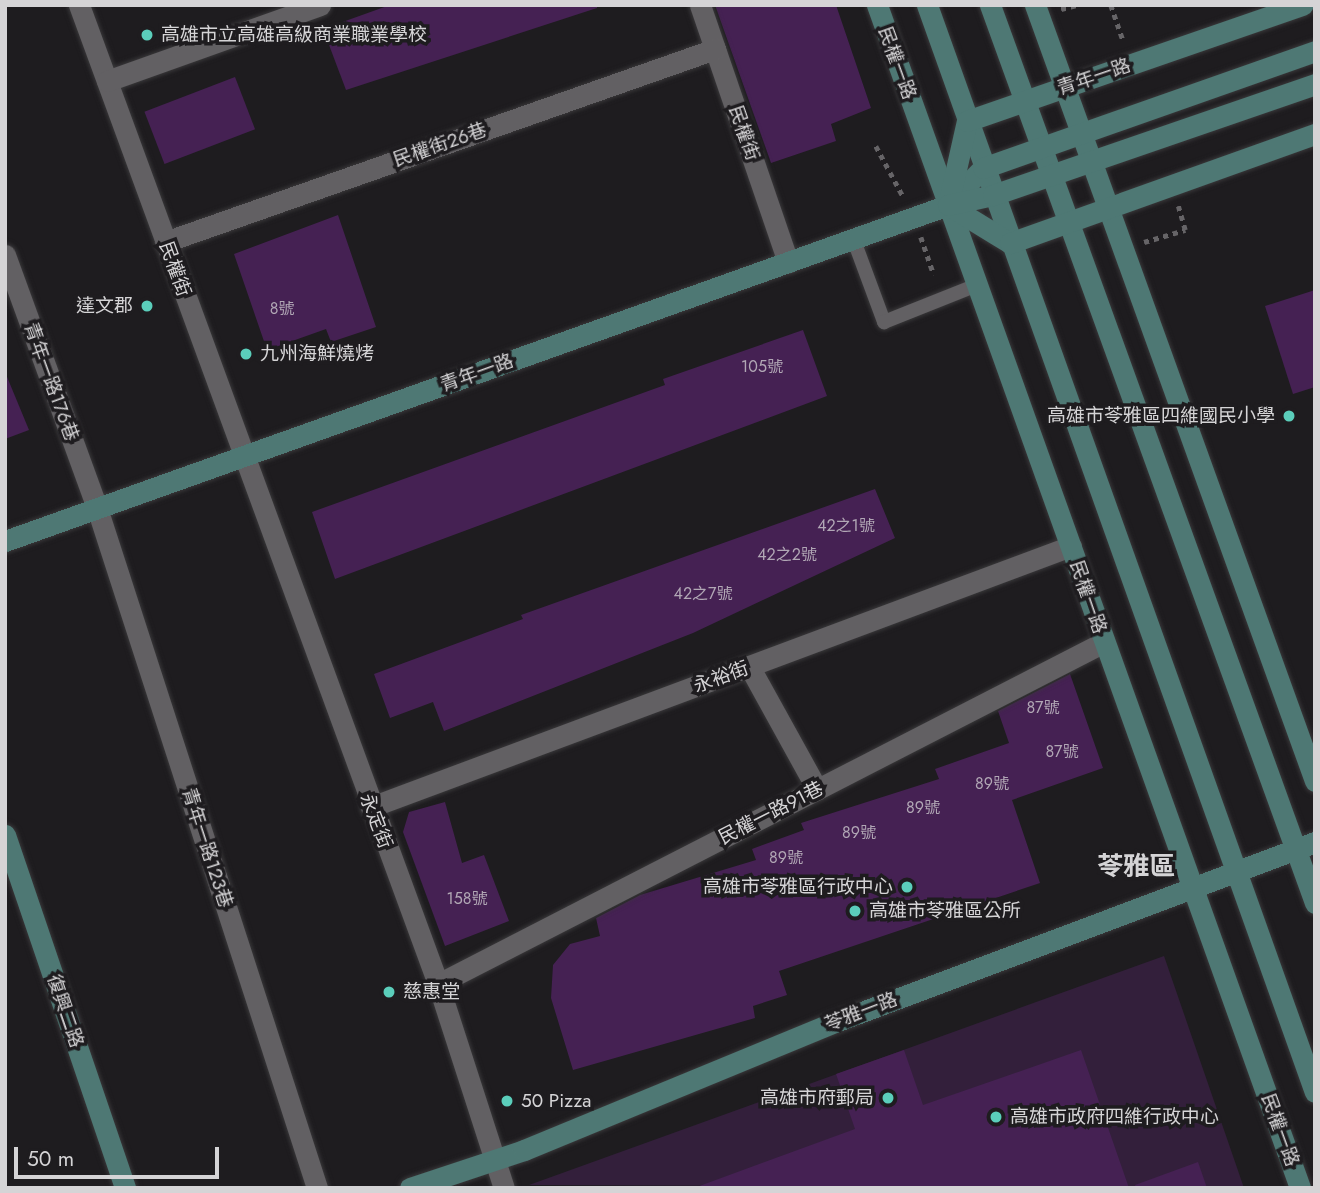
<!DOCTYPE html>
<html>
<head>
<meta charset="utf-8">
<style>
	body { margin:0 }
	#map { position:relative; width:1320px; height:1193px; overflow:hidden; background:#1e1c1f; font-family:Jost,"Noto Sans TC",sans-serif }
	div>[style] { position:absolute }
	.green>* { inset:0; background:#331f3b }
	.building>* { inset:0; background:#452153; transform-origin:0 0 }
	.path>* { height:4.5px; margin-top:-2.25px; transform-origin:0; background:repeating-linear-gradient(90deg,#666467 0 5px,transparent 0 10px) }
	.roads { filter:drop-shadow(0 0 2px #39383a) drop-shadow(0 0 2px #39383a) }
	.lane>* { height:14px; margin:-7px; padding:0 7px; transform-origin:7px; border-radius:7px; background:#626063 }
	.street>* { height:21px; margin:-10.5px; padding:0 10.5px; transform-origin:10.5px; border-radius:10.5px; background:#626063 }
	.secondary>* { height:21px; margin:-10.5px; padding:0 10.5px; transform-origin:10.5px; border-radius:10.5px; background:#4e7874 }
	.dots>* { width:19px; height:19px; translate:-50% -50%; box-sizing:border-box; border:4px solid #1e1c1f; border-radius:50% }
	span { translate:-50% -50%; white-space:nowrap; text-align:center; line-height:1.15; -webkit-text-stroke:7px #1e1c1f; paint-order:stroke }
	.number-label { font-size:16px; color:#b1a7b5 }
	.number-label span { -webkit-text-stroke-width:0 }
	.poi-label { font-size:19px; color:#d5d4d6 }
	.left { translate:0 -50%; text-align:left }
	.right { translate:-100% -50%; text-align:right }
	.street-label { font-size:19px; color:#d5d4d6 }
	.district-label { font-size:26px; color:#d5d4d6; font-weight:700 }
	.frame { position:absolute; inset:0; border:7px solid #d5d4d6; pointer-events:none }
	.scale { position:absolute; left:14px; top:1147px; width:205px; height:32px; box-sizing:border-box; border:4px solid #d5d4d6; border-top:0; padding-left:9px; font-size:21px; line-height:24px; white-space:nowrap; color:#d5d4d6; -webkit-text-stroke:5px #1e1c1f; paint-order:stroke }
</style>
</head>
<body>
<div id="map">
	<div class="green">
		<div style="clip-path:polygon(1164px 956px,1244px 1188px,529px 1185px)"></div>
	</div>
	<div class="building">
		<div style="clip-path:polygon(390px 5px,597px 5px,597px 8px,346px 90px,323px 29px)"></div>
		<div style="clip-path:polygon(715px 5px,836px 5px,871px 108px,831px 124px,836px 141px,771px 163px)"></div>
		<div style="left:235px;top:77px;width:56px;height:97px;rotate:69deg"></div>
		<div style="clip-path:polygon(338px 215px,376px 327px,331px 342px,326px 329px,267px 350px,234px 254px)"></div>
		<div style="clip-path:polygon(1315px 290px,1315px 387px,1293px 394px,1265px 306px)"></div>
		<div style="clip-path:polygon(803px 330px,827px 396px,335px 579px,312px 512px,665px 385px,663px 379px)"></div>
		<div style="clip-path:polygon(5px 372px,29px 430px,5px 439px)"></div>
		<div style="clip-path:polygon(875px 489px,895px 538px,693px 633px,444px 731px,433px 702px,390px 718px,374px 674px,523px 619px,521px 615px)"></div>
		<div style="clip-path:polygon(1070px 674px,1103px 768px,1012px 800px,1040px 883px,779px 971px,787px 995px,753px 1006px,755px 1018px,573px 1070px,551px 998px,553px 965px,570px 944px,600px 936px,596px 918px,640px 895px,756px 860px,752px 849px,804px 830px,801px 823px,939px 779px,935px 769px,1009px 743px,998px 711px)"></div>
		<div style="clip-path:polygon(445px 802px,462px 863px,484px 855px,509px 921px,445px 946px,403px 832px,409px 812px)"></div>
		<div style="clip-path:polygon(904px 1050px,923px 1105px,1081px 1050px,1129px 1188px,694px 1188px,855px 1129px,836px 1074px)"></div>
		<div style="clip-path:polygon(1198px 1162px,1207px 1188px,1136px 1188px,1135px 1185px)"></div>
	</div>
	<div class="path">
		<div style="left:1111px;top:5px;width:39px;rotate:71deg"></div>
		<div style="left:1061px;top:9px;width:16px;rotate:-14deg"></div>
		<div style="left:876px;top:146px;width:59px;rotate:61.7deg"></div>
		<div style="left:921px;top:237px;width:40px;rotate:71.1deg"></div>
		<div style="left:1144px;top:242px;width:43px;rotate:-16.3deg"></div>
		<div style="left:1185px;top:230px;width:25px;rotate:-106deg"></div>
	</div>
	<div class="roads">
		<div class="lane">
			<div style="left:853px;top:238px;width:90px;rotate:69.7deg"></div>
			<div style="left:884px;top:322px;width:100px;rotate:-21.7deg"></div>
		</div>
		<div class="street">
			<div style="left:79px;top:5px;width:1043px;rotate:69.86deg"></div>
			<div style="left:438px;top:984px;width:214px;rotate:72.1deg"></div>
			<div style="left:700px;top:5px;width:272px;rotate:71.1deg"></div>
			<div style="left:107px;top:81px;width:226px;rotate:-19.6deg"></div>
			<div style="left:165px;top:242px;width:583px;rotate:-19.34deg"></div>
			<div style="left:5px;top:255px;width:269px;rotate:70deg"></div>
			<div style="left:97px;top:508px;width:715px;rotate:72.07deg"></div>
			<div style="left:749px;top:666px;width:141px;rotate:61.1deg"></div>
			<div style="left:371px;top:807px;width:747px;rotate:-20.45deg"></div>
			<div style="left:438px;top:984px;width:749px;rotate:-27.18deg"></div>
		</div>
		<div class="secondary">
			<div style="left:877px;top:5px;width:1256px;rotate:70.32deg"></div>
			<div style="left:927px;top:5px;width:1154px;rotate:70.36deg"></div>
			<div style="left:990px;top:5px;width:955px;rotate:70.1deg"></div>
			<div style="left:1035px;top:5px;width:825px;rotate:70.16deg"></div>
			<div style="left:949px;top:203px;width:49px;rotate:-45.8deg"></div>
			<div style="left:983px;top:168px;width:352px;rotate:-19.4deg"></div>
			<div style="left:948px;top:205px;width:86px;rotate:-77.3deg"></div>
			<div style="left:967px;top:121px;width:355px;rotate:-19.1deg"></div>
			<div style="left:948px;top:205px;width:73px;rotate:31.5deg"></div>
			<div style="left:1010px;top:243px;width:324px;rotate:-19.7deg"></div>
			<div style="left:5px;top:541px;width:1001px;rotate:-19.61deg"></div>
			<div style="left:948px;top:205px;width:46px;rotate:-12.5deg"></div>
			<div style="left:993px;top:195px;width:341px;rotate:-19deg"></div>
			<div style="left:5px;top:835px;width:373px;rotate:71.2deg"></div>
			<div style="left:410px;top:1188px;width:120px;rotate:-18.4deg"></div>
			<div style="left:524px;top:1150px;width:336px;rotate:-22.4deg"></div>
			<div style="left:835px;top:1022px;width:513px;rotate:-20.56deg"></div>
		</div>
	</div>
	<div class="dots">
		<div style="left:147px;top:35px;background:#5bcebb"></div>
		<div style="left:147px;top:306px;background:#5bcebb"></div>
		<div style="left:246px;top:354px;background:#5bcebb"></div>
		<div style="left:1289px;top:416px;background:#5bcebb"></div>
		<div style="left:907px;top:887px;background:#5bcebb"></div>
		<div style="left:855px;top:911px;background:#5bcebb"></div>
		<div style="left:389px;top:992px;background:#5bcebb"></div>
		<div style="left:888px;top:1098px;background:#5bcebb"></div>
		<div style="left:507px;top:1101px;background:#5bcebb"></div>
		<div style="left:996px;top:1117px;background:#5bcebb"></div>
	</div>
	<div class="number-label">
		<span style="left:282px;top:309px">8號</span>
		<span style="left:762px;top:367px">105號</span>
		<span style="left:846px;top:526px">42之1號</span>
		<span style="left:787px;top:555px">42之2號</span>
		<span style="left:703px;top:594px">42之7號</span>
		<span style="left:1043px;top:708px">87號</span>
		<span style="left:1062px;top:752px">87號</span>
		<span style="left:992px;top:784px">89號</span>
		<span style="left:923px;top:808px">89號</span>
		<span style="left:859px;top:833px">89號</span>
		<span style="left:786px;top:858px">89號</span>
		<span style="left:467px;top:899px">158號</span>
	</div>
	<div class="poi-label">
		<span class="left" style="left:161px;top:35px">高雄市立高雄高級商業職業學校</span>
		<span class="right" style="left:133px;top:306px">達文郡</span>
		<span class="left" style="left:260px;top:354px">九州海鮮燒烤</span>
		<span class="right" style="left:1275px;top:416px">高雄市苓雅區四維國民小學</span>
		<span class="right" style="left:893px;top:887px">高雄市苓雅區行政中心</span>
		<span class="left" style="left:869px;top:911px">高雄市苓雅區公所</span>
		<span class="left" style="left:403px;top:992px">慈惠堂</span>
		<span class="right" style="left:874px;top:1098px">高雄市府郵局</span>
		<span class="left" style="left:521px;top:1101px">50 Pizza</span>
		<span class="left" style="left:1010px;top:1117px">高雄市政府四維行政中心</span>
	</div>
	<div class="street-label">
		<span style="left:897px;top:63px;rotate:70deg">民權一路</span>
		<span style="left:1094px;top:77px;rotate:-19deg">青年一路</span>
		<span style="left:744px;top:133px;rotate:71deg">民權街</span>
		<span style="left:440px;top:145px;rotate:-19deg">民權街26巷</span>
		<span style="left:175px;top:269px;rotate:70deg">民權街</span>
		<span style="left:477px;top:373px;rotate:-20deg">青年一路</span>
		<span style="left:51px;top:382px;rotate:70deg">青年一路176巷</span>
		<span style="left:1088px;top:597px;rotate:71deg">民權一路</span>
		<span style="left:721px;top:677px;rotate:-20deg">永裕街</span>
		<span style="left:771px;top:813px;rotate:-27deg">民權一路91巷</span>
		<span style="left:376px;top:821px;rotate:69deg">永定街</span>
		<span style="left:207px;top:848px;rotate:72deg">青年一路123巷</span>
		<span style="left:65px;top:1011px;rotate:71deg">復興二路</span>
		<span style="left:861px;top:1012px;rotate:-21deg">苓雅一路</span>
		<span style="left:1280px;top:1130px;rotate:70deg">民權一路</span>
	</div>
	<div class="district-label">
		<span style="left:1136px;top:867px">苓雅區</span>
	</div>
	<div class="frame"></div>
	<div class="scale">50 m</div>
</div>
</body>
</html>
